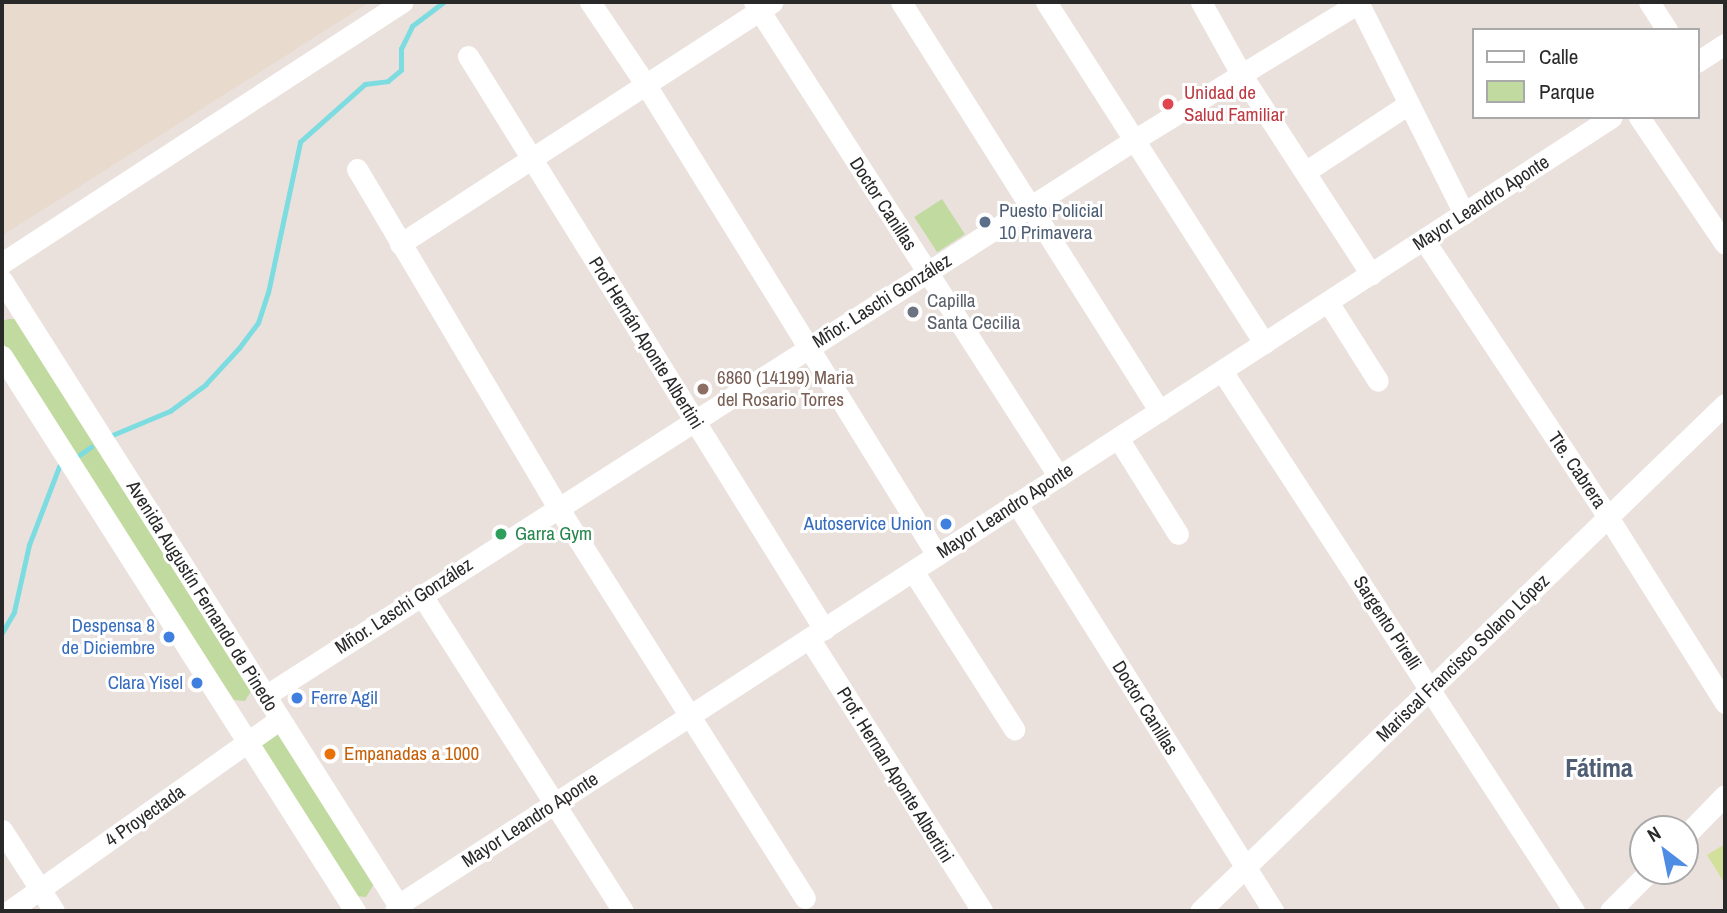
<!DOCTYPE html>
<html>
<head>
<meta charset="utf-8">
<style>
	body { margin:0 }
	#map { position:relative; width:1727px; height:913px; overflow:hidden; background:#eae1dd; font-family:"Archivo Narrow",sans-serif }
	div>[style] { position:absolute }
	.education>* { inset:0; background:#e9dace }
	.green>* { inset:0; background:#c1da9f; transform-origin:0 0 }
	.pitch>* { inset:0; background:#d3e09c }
	.stream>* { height:4.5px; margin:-2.25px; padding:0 2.25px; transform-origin:2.25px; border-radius:2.25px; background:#7cdce0 }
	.minor>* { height:21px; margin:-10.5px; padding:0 10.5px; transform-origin:10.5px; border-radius:10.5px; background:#fff }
	.dots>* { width:19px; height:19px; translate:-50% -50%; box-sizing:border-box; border:4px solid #fff; border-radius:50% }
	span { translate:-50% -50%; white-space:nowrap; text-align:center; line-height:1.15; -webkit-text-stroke:6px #fff; paint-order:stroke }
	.health-label { font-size:19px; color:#be3a42 }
	.left { translate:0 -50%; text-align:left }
	.street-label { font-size:19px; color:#292929 }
	.service-label { font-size:19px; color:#4e5e75 }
	.worship-label { font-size:19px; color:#5b616d }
	.education-label { font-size:19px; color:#785e54 }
	.shop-label { font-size:19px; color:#366cbe }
	.right { translate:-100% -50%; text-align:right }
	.leisure-label { font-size:19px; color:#27864d }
	.food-label { font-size:19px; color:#c56008 }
	.district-label { font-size:26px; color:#4f5e74; font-weight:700 }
	.frame { position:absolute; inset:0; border:4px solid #292929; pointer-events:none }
	.legend { position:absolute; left:1472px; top:28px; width:228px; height:91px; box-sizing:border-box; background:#fff; border:2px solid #a9a9a9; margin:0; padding:9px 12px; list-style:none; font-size:21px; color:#292929 }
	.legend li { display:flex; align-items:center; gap:14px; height:35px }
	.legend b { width:35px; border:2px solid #a9a9a9 }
	.north { position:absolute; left:1629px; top:815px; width:70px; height:70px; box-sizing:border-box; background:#fff; border:2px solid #a9a9a9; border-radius:50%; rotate:328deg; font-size:19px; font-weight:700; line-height:28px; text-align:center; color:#292929 }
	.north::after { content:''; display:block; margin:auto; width:24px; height:32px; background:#4f8de4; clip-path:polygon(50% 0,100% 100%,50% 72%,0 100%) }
</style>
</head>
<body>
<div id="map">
	<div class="education">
		<div style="clip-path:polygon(2px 2px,370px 2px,3px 235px)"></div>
	</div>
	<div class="green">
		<div style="left:942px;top:199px;width:42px;height:33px;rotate:57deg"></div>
		<div style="clip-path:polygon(9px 319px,15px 319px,253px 688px,245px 701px,234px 700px,232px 697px,2px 341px,2px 321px)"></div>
		<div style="clip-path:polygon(269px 733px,280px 734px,374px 884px,366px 897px,355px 896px,261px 746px)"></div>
	</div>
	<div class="pitch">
		<div style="clip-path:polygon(1725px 844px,1725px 884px,1707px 855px)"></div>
	</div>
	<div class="stream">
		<div style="left:110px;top:436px;width:65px;rotate:-22.6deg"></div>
		<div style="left:170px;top:411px;width:44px;rotate:-36.6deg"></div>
		<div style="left:205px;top:385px;width:50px;rotate:-47.4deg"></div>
		<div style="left:239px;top:348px;width:31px;rotate:-53deg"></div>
		<div style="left:258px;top:323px;width:32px;rotate:-72deg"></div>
		<div style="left:268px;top:293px;width:154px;rotate:-78deg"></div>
		<div style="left:300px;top:142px;width:87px;rotate:-41.7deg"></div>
		<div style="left:365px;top:84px;width:23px;rotate:-7deg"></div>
		<div style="left:388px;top:81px;width:17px;rotate:-40deg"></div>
		<div style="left:401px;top:70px;width:21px;rotate:-90deg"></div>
		<div style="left:401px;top:49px;width:25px;rotate:-64deg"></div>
		<div style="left:412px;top:26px;width:40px;rotate:-37deg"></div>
		<div style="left:78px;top:456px;width:16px;rotate:-35deg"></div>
		<div style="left:2px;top:633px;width:24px;rotate:-60deg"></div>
		<div style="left:14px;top:612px;width:69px;rotate:-77.4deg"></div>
		<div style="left:29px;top:545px;width:84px;rotate:-69deg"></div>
	</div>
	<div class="minor">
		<div style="left:590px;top:2px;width:100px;rotate:56deg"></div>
		<div style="left:646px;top:85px;width:553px;rotate:58.24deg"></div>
		<div style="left:754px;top:2px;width:564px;rotate:57.3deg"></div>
		<div style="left:901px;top:2px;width:484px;rotate:57.7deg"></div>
		<div style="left:1046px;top:2px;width:405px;rotate:57.4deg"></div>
		<div style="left:1201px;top:2px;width:82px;rotate:60.9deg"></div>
		<div style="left:1241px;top:74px;width:239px;rotate:57deg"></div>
		<div style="left:1358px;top:2px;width:237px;rotate:63.4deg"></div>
		<div style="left:1649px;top:2px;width:33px;rotate:57deg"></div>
		<div style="left:468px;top:56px;width:675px;rotate:58.15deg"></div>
		<div style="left:1697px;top:62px;width:33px;rotate:-33deg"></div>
		<div style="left:1639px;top:117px;width:153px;rotate:55.9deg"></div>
		<div style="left:357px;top:169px;width:395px;rotate:59.3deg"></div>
		<div style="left:559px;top:509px;width:460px;rotate:57.7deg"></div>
		<div style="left:1305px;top:172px;width:122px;rotate:-33.3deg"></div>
		<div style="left:1424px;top:240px;width:333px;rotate:56.4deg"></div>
		<div style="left:1608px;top:517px;width:220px;rotate:57.8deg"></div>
		<div style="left:400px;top:244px;width:444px;rotate:-33deg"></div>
		<div style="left:2px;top:263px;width:478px;rotate:-33.1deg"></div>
		<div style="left:2px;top:280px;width:747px;rotate:57.63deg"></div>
		<div style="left:1328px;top:302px;width:93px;rotate:57.7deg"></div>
		<div style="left:2px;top:356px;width:658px;rotate:57.54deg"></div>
		<div style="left:1222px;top:371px;width:645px;rotate:56.9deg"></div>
		<div style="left:1118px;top:438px;width:113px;rotate:58deg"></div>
		<div style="left:1017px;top:504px;width:481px;rotate:57.8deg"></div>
		<div style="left:913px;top:571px;width:188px;rotate:57.4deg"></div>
		<div style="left:421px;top:594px;width:376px;rotate:57.5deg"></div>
		<div style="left:809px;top:638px;width:323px;rotate:57.6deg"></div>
		<div style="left:265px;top:696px;width:1032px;rotate:-32.61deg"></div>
		<div style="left:1134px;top:140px;width:265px;rotate:-31.4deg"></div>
		<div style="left:2px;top:830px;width:96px;rotate:57.3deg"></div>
		<div style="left:1685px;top:836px;width:57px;rotate:-45.7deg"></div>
		<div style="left:9px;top:911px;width:332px;rotate:-35.3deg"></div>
		<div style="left:395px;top:911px;width:7px;rotate:-63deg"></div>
		<div style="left:398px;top:905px;width:1447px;rotate:-32.99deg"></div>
		<div style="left:1200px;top:911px;width:730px;rotate:-44deg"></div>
		<div style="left:1610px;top:911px;width:57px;rotate:-45deg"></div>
	</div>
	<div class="dots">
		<div style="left:1168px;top:104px;background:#e0444e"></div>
		<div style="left:985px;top:222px;background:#5c6f8a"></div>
		<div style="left:913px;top:312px;background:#6b7280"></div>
		<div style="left:703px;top:389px;background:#8d6e63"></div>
		<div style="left:946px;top:524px;background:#3f7fe0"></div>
		<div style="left:501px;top:534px;background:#2e9e5b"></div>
		<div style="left:169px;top:637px;background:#3f7fe0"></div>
		<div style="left:197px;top:683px;background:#3f7fe0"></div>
		<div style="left:297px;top:698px;background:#3f7fe0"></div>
		<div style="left:330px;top:754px;background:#e8710a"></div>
	</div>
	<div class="health-label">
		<span class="left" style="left:1184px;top:104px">Unidad de<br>Salud Familiar</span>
	</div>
	<div class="street-label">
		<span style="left:1481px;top:203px;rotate:-33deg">Mayor Leandro Aponte</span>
		<span style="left:883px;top:204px;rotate:57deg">Doctor Canillas</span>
		<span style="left:882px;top:301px;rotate:-32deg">Mñor. Laschi González</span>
		<span style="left:646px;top:343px;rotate:58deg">Prof Hernán Aponte Albertini</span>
		<span style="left:1577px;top:470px;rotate:56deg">Tte. Cabrera</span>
		<span style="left:1005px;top:511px;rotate:-33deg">Mayor Leandro Aponte</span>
		<span style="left:202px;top:596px;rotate:58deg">Avenida Augustín Fernando de Pinedo</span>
		<span style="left:404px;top:606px;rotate:-33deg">Mñor. Laschi González</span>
		<span style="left:1387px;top:623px;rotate:57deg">Sargento Pirelli</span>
		<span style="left:1463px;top:658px;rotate:-44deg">Mariscal Francisco Solano López</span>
		<span style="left:1145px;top:708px;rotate:58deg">Doctor Canillas</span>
		<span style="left:895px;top:775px;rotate:58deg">Prof. Hernan Aponte Albertini</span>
		<span style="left:145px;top:816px;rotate:-35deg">4 Proyectada</span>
		<span style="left:530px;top:820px;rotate:-33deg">Mayor Leandro Aponte</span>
	</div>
	<div class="service-label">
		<span class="left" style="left:999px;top:222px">Puesto Policial<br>10 Primavera</span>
	</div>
	<div class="worship-label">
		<span class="left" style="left:927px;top:312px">Capilla<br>Santa Cecilia</span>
	</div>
	<div class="education-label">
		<span class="left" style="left:717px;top:389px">6860 (14199) Maria<br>del Rosario Torres</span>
	</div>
	<div class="shop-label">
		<span class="right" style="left:932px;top:524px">Autoservice Union</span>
		<span class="right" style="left:155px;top:637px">Despensa 8<br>de Diciembre</span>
		<span class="right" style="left:183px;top:683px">Clara Yisel</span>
		<span class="left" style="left:311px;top:698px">Ferre Agil</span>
	</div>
	<div class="leisure-label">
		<span class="left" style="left:515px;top:534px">Garra Gym</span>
	</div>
	<div class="food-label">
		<span class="left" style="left:344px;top:754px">Empanadas a 1000</span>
	</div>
	<div class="district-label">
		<span style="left:1599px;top:768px">Fátima</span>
	</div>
	<div class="frame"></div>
	<ul class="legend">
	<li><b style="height:9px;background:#fff"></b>Calle</li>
	<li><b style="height:19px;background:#c1da9f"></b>Parque</li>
	</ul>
	<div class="north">N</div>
</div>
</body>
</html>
